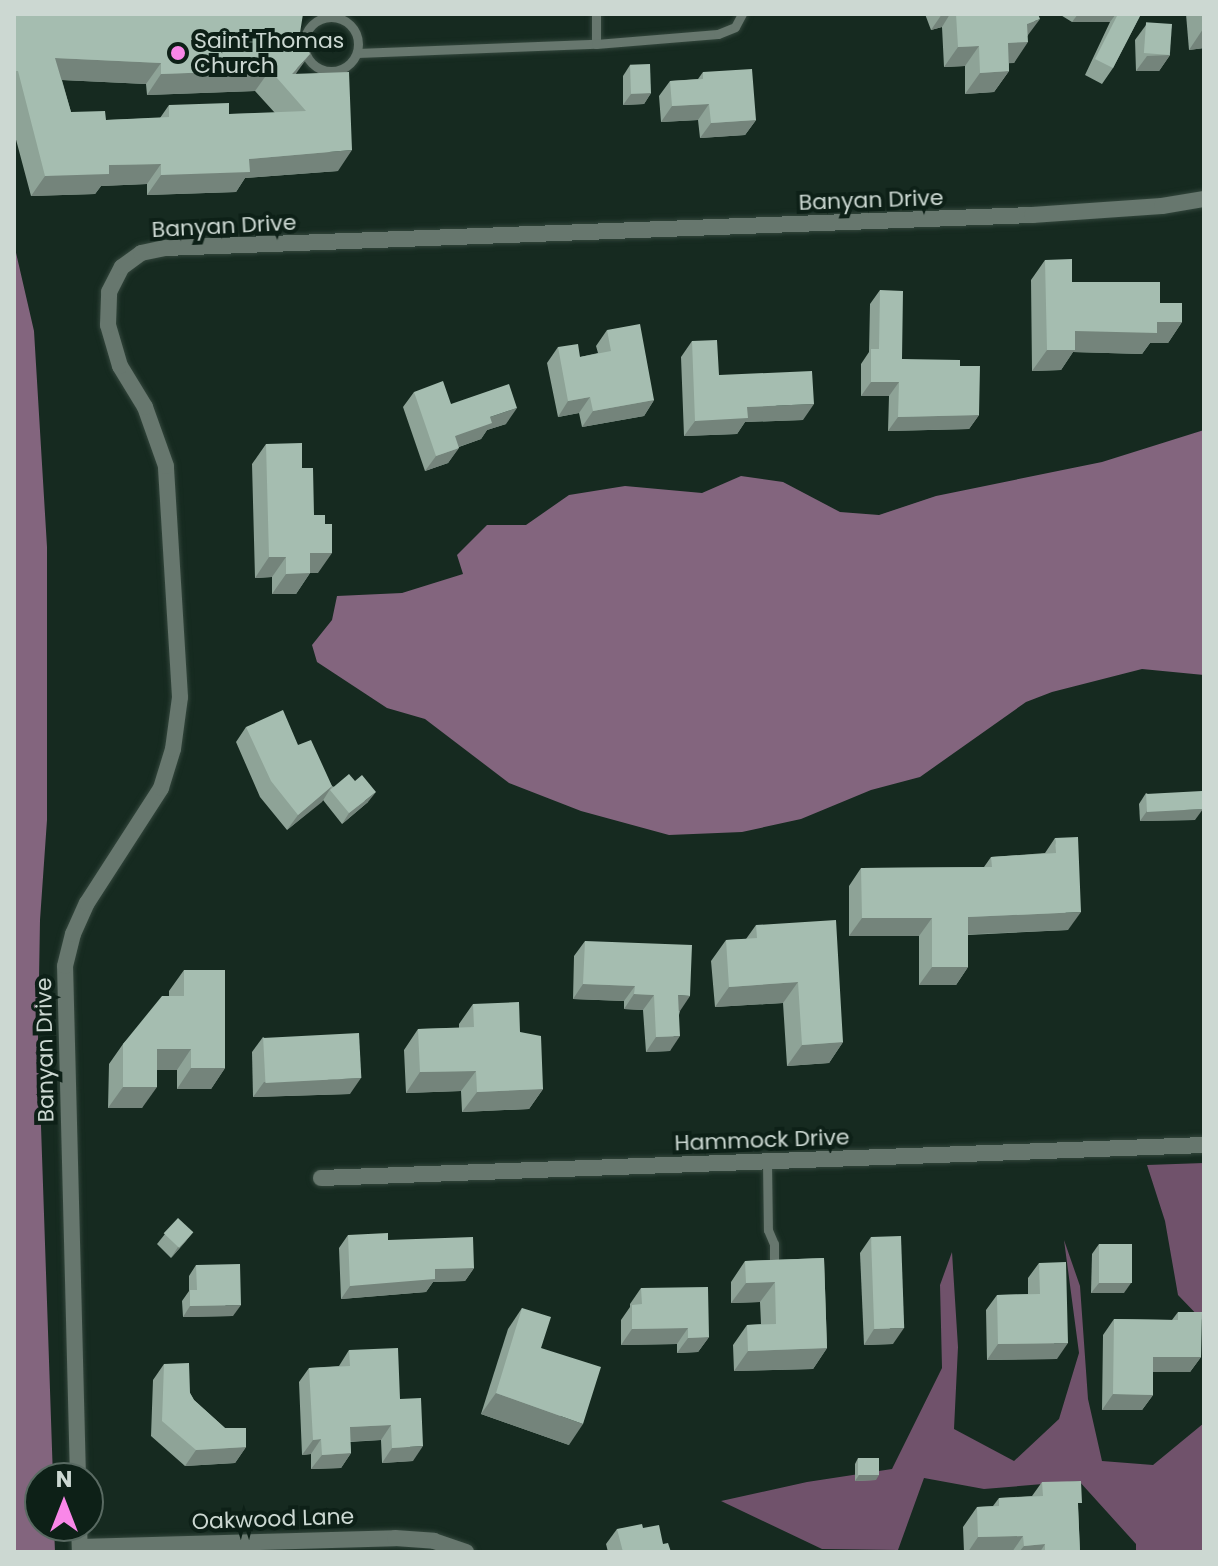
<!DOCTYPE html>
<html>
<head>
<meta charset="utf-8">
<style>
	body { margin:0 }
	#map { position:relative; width:1218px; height:1566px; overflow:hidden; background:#162a20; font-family:Poppins,sans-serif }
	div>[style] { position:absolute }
	.forest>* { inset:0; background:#70526b }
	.water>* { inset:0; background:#83657e }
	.roads { filter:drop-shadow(0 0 2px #33463c) drop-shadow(0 0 2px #33463c) }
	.lane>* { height:9px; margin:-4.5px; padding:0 4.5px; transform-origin:4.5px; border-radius:4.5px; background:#67776e }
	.lane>.ring { margin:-4.5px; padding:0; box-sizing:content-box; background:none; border:9px solid #67776e; border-radius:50% }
	.street>* { height:16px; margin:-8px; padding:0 8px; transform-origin:8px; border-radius:8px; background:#67776e }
	.wall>* { inset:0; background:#8ea397 }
	.shaded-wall>* { inset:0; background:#74847b }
	.building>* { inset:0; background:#a5bdb0; transform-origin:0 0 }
	.dots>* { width:22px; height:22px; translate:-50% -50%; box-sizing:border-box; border:4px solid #0d2017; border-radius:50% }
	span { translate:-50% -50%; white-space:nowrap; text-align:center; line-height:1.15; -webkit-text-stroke:8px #0d2017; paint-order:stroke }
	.poi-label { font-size:22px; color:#ccd8d2 }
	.left { translate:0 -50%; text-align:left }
	.street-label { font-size:22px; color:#ccd8d2 }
	.frame { position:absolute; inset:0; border:16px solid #ccd8d2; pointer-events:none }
	.north { position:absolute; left:24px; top:1462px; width:80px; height:80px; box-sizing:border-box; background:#0d2017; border:2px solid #596a62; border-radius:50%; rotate:0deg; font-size:22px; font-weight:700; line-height:32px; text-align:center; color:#ccd8d2 }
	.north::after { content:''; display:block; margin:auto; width:28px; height:36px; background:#f987e8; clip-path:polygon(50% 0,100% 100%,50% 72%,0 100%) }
</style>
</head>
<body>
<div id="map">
	<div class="forest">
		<div style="clip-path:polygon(1204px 1163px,1204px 1322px,1178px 1295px,1165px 1221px,1147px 1165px)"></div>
		<div style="clip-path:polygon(1064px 1240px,1080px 1286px,1088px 1399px,1102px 1461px,1153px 1465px,1204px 1423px,1204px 1552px,1136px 1552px,1136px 1544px,1079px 1481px,984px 1489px,924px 1478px,898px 1550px,822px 1549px,721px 1501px,807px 1482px,892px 1469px,942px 1368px,940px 1285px,952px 1252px,958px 1347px,954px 1429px,1014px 1461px,1059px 1419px,1079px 1353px)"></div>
	</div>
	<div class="water">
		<div style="clip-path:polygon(14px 244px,34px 331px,47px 547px,47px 820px,40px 920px,38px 1038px,53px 1478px,40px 1478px,40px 1526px,54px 1526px,55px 1552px,14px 1552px)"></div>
		<div style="clip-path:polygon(1204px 430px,1204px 675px,1142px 669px,1052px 692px,1026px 702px,920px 777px,871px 790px,801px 819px,742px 832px,669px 835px,581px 811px,509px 783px,425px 719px,387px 708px,317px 662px,312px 645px,332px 620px,337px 596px,402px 593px,463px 574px,457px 555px,487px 525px,526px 525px,569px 495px,625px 486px,702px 493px,741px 476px,783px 482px,840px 512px,879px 515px,936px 496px,1102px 462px)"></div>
	</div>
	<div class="roads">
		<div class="lane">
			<div style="left:596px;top:14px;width:30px;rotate:90deg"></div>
			<div class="ring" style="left:304px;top:17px;width:45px;height:45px"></div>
			<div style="left:357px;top:53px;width:239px;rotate:-2.2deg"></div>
			<div style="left:596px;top:44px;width:122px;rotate:-4.7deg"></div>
			<div style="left:718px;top:34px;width:18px;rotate:-22deg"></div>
			<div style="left:735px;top:27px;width:15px;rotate:-62deg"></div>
			<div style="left:767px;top:1162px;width:68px;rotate:89.2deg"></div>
			<div style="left:768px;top:1230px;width:15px;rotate:67deg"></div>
			<div style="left:774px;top:1244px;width:17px;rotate:90deg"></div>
		</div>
		<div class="street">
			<div style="left:321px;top:1178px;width:884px;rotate:-2.14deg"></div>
			<div style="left:78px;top:1478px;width:512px;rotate:-91.45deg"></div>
			<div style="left:65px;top:966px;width:33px;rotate:-76deg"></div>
			<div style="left:73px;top:934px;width:34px;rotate:-66deg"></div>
			<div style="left:87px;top:903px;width:137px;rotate:-57.2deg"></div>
			<div style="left:161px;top:788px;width:41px;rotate:-72.9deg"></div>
			<div style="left:173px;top:749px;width:52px;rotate:-82.3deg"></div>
			<div style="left:180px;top:697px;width:231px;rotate:-93.5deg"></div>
			<div style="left:166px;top:466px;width:63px;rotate:-109.6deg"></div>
			<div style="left:145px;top:407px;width:48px;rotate:-121.4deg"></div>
			<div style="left:120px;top:366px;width:43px;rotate:-106.3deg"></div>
			<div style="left:108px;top:325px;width:33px;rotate:-88deg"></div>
			<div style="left:109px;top:292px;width:28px;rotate:-63deg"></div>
			<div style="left:122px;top:267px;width:24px;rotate:-36deg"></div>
			<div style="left:141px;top:253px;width:25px;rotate:-12deg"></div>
			<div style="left:165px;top:248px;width:868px;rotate:-2.18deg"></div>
			<div style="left:1032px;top:215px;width:130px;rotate:-4deg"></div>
			<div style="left:1162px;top:206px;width:43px;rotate:-9.5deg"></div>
			<div style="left:79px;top:1526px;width:26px;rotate:88deg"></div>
			<div style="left:80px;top:1547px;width:315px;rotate:-1.6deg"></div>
			<div style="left:395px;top:1538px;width:39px;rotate:4deg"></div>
			<div style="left:434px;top:1541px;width:34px;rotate:19deg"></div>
		</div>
	</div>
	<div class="wall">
		<div style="clip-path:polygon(evenodd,14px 14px,300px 33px,296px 74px,338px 171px,245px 178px,236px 192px,147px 195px,147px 184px,101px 186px,95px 194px,31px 196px,14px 132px,14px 14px,62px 80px,146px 84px,147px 95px,255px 91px,275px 113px,229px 114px,169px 105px,160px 118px,106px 120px,71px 112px,62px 80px)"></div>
		<div style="clip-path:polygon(925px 14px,1038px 14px,1014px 63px,1009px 63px,1009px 71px,994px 92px,965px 94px,965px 66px,944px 67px,942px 27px,931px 30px)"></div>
		<div style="clip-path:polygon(1059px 14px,1141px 14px,1113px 68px,1102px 84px,1085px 75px,1110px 22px,1072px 22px)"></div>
		<div style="clip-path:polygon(1186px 14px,1204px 14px,1204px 48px,1189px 50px)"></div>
		<div style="clip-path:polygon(1146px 25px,1170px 55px,1159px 71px,1136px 71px,1135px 40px)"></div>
		<div style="clip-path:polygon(630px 65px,651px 93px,644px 104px,623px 105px,623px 76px)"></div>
		<div style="clip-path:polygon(703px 72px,756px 120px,745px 135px,700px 138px,698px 120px,661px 122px,659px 96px,670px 81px,698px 79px)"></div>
		<div style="clip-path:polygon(1045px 260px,1072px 282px,1160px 303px,1182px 322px,1168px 343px,1150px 343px,1142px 354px,1073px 352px,1061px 370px,1032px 371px,1031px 280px)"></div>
		<div style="clip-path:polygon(880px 290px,902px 359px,960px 366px,979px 415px,969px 429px,888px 431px,889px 396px,861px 396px,861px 364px,869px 352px,870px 304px)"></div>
		<div style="clip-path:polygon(607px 330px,654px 400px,644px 416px,582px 427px,579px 413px,558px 417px,547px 363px,558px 347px,580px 357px,598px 353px,596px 346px)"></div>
		<div style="clip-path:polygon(692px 341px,719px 375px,803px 420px,745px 422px,737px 434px,684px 436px,681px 357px)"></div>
		<div style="clip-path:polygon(414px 392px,451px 404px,506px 424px,487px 430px,481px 439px,459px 447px,448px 463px,425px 471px,403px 407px)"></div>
		<div style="clip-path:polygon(266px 444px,302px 468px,314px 515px,318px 573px,310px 573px,296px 594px,272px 594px,272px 577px,255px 578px,252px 464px)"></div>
		<div style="clip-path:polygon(246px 727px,298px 745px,332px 786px,368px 802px,342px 824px,323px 800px,287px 830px,260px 797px,236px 742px)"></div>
		<div style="clip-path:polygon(1146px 793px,1195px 820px,1140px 821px,1139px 804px)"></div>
		<div style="clip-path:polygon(1055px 838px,1068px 930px,968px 935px,968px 967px,956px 985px,919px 985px,919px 936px,849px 936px,849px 886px,861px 868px,984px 867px,991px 857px,1045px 853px)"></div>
		<div style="clip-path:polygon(756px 925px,843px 1042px,829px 1063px,787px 1066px,783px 1003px,715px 1007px,711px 961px,726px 940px,746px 939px)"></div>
		<div style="clip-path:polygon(585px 941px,680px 1011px,670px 1051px,646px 1052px,643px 1010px,624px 1009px,624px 1001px,573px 999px,574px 956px)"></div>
		<div style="clip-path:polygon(184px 970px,225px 1068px,211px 1089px,177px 1089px,177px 1070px,157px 1070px,142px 1108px,108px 1108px,109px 1064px,123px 1044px,169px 996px,169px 991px)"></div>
		<div style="clip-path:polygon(473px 1004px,520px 1032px,543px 1089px,529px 1109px,462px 1112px,461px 1091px,406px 1093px,404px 1050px,418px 1029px,459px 1028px,459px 1024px)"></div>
		<div style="clip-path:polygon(263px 1037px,350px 1094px,253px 1097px,252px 1052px)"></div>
		<div style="clip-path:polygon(193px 1232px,185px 1242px,171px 1258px,157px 1244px,165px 1234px)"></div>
		<div style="clip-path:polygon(348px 1235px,388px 1240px,474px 1268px,465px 1281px,433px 1282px,426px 1292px,341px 1299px,339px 1248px)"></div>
		<div style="clip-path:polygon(871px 1237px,893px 1344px,864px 1345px,860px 1253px)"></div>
		<div style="clip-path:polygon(1099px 1244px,1124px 1293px,1091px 1293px,1092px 1254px)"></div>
		<div style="clip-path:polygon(824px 1258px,827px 1348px,813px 1369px,734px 1371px,733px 1345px,747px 1325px,761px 1324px,760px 1302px,731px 1303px,731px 1282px,745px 1261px)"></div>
		<div style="clip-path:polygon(1039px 1263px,1057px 1359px,987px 1360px,986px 1310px,997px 1295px,1028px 1294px,1028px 1278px)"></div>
		<div style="clip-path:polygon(196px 1265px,233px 1316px,183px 1317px,182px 1301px,189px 1291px,189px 1276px)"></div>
		<div style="clip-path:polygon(641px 1288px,709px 1337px,698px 1352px,677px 1353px,677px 1344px,621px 1345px,621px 1320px,630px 1307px,630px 1304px)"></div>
		<div style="clip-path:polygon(522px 1308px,541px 1348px,569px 1445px,481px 1414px,508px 1329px)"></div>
		<div style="clip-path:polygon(1178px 1312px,1201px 1357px,1190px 1372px,1153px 1372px,1153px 1395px,1142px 1410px,1102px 1410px,1103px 1335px,1114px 1319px,1172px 1320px)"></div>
		<div style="clip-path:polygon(349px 1350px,400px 1399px,413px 1461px,382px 1463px,381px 1440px,350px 1442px,351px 1453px,341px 1468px,311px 1469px,311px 1454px,302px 1455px,299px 1382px,309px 1368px,339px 1366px)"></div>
		<div style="clip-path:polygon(164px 1364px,190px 1393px,194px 1400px,246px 1447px,235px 1463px,185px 1466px,151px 1436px,153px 1380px)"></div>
		<div style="clip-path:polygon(858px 1458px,876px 1480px,855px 1481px,855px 1464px)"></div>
		<div style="clip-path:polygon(1042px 1482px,1078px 1508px,1080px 1552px,964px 1552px,963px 1527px,977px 1507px,993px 1506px,999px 1498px,1032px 1496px)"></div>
		<div style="clip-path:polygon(643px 1528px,663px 1544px,671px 1552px,608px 1552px,606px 1544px,617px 1529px)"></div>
	</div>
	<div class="shaded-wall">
		<div style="clip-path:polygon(942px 14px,950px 14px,942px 27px,931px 30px)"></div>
		<div style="clip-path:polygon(1078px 14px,1116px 14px,1110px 22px,1072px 22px)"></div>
		<div style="clip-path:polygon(1040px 19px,1025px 39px,1028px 42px,1014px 63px,993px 64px,1008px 43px,1027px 24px)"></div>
		<div style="clip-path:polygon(1203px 29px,1204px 29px,1204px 48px,1189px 50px)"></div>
		<div style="clip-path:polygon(979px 46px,965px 66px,944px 67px,958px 47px)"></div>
		<div style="clip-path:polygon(310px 54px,295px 75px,292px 74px)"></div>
		<div style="clip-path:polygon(1170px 55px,1159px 71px,1136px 71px,1147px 56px)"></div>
		<div style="clip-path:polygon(55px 58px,161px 63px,146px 84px,41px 79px)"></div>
		<div style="clip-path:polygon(270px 70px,255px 91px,147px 95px,161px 74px)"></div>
		<div style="clip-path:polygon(1009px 71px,994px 92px,965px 94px,980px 73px)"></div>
		<div style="clip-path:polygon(651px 93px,644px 104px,623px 105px,631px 94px)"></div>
		<div style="clip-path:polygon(709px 104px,698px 120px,661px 122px,672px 106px)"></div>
		<div style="clip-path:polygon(756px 120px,745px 135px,700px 138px,711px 123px)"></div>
		<div style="clip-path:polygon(352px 150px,338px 171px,245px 178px,236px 192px,147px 195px,161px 175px,249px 159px)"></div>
		<div style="clip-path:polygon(161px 164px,147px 184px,101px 186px,95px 194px,31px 196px,45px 176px,109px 165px)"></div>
		<div style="clip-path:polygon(1157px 322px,1182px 322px,1168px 343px,1150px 343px,1142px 354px,1073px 352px,1061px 370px,1032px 371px,1047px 350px,1075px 331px)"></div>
		<div style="clip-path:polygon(871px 382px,899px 382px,889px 396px,861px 396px)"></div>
		<div style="clip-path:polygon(590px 397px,579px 413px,558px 417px,568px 401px)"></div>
		<div style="clip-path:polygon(654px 400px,644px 416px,582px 427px,593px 411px)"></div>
		<div style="clip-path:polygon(814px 404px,803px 420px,745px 422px,737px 434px,684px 436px,695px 421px,747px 407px)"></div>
		<div style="clip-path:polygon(517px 408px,506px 424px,487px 430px,481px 439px,444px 452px,455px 436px,490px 417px)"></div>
		<div style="clip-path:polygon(979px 415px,969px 429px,888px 431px,898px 417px)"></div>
		<div style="clip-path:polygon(459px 448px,448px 463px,425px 471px,436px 456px)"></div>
		<div style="clip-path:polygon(310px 553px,332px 553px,318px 573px,310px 573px,296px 594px,272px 594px,286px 574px)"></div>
		<div style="clip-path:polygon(269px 557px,286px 557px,272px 577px,255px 578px)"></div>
		<div style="clip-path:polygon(332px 786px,322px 802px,287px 830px,298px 815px)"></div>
		<div style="clip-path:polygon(376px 792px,368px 802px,342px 824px,349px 813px)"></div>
		<div style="clip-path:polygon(1203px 809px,1195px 820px,1140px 821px,1147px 811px)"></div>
		<div style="clip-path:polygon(1081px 912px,1068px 930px,955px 935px,968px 917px)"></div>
		<div style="clip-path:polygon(862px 918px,932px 918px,919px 936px,849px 936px)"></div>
		<div style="clip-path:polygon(932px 967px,968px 967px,956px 985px,919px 985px)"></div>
		<div style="clip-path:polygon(798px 982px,783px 1003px,715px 1007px,729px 987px)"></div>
		<div style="clip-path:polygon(583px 984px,635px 986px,624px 1001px,573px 999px)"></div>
		<div style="clip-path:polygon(634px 994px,654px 995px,643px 1010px,624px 1009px)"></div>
		<div style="clip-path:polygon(678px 995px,690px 996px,680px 1011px,668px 1010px)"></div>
		<div style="clip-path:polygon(680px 1036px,670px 1051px,646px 1052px,656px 1037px)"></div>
		<div style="clip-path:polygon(843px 1042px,829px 1063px,787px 1066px,802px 1045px)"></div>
		<div style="clip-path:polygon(157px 1049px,191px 1049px,177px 1070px,142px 1070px)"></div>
		<div style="clip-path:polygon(191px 1068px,225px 1068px,211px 1089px,177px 1089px)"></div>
		<div style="clip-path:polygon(476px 1071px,461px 1091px,406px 1093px,420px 1072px)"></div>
		<div style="clip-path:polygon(361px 1078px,350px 1094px,253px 1097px,264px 1082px)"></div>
		<div style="clip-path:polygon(123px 1087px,157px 1087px,142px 1108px,108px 1108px)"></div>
		<div style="clip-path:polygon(543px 1089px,529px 1109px,462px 1112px,477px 1092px)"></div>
		<div style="clip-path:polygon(193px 1232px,185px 1242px,171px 1258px,178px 1247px)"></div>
		<div style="clip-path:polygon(474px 1268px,465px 1281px,433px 1282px,426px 1292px,341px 1299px,350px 1286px,435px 1269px)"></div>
		<div style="clip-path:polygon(775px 1282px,760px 1302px,731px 1303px,746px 1283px)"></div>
		<div style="clip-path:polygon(1099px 1283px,1131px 1283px,1124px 1293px,1091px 1293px)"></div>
		<div style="clip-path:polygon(241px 1305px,233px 1316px,183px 1317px,190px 1306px)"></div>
		<div style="clip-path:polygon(688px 1328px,677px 1344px,621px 1345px,632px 1329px)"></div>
		<div style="clip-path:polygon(904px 1328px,893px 1344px,864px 1345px,874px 1329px)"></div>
		<div style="clip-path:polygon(709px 1337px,698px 1352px,677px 1353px,688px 1338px)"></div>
		<div style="clip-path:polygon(1068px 1343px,1057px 1359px,987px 1360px,998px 1344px)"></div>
		<div style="clip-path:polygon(827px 1348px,813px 1369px,734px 1371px,748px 1351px)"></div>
		<div style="clip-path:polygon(1153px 1357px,1201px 1357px,1190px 1372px,1142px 1372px)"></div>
		<div style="clip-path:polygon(496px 1393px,583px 1424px,569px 1445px,481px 1414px)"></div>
		<div style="clip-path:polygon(1113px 1394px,1153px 1395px,1142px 1410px,1102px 1410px)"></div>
		<div style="clip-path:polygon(391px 1425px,381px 1440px,339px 1442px,350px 1427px)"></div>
		<div style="clip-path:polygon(321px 1439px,311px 1454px,302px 1455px,313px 1440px)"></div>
		<div style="clip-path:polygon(423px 1446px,413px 1461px,382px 1463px,392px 1448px)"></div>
		<div style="clip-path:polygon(246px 1447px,235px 1463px,185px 1466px,196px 1450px)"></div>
		<div style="clip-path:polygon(351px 1453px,341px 1468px,311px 1469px,322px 1455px)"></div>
		<div style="clip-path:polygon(859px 1475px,879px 1475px,876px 1480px,855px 1481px)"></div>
		<div style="clip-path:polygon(1023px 1536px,1012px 1552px,968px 1552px,978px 1537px)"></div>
		<div style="clip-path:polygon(1045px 1544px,1040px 1552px,1019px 1552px,1024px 1546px)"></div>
	</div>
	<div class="building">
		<div style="clip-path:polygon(evenodd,14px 14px,303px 14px,300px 33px,310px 54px,292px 74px,349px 72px,352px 150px,249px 159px,250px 172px,161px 175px,161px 164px,109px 165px,109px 174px,45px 176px,18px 71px,14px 71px,14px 14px,55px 58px,161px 63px,161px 74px,270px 70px,306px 111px,229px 114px,229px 103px,169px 105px,169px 117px,106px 120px,105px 111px,71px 112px,55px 58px)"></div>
		<div style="clip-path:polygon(956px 14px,1038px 14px,1040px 19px,1027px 24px,1028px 42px,1008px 43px,1009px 71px,980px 73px,979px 46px,958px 47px)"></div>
		<div style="clip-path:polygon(1118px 14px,1141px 14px,1113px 68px,1095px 59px)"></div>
		<div style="clip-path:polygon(1202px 14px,1204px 14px,1204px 29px,1203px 29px)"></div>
		<div style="left:1172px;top:24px;width:31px;height:26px;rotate:94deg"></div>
		<div style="left:650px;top:64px;width:29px;height:20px;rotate:88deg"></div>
		<div style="clip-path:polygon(752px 69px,756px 120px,711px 123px,709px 104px,672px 106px,670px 81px,703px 79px,703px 72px)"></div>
		<div style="clip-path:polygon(1072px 259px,1072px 282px,1160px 282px,1160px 303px,1182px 303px,1182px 322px,1157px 322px,1157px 333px,1075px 331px,1075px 350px,1047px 350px,1045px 260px)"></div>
		<div style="clip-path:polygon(880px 290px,903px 291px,902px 359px,960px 360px,960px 366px,980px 366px,979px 415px,898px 417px,899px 382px,871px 382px,871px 349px,879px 349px)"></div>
		<div style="clip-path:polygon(640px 324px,654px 400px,593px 411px,590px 397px,568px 401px,558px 347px,578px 344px,580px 357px,611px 351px,607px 330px)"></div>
		<div style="clip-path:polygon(717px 340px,719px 375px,812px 371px,814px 404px,747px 407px,748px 418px,695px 421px,692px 341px)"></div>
		<div style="clip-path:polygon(443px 381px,451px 404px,509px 384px,517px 408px,490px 417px,492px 423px,455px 436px,459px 448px,436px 456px,414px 392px)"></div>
		<div style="clip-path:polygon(302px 443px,302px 468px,313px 468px,314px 515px,325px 515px,325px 524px,332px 524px,332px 553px,310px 553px,310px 573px,286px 574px,286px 557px,269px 557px,266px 444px)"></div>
		<div style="clip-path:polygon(283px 710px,298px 745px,311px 740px,332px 786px,298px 815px,271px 781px,246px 727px)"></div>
		<div style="clip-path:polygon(349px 774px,355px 781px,362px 775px,376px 792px,349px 813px,330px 790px)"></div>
		<div style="left:1202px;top:791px;width:18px;height:56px;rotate:87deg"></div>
		<div style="clip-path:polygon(1078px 837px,1081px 912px,968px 917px,968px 967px,932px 967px,932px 918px,862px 918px,861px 868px,992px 867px,991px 857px,1056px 853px,1055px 838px)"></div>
		<div style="clip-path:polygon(836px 920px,843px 1042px,802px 1045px,798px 982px,729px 987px,726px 940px,757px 938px,756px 925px)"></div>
		<div style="clip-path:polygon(585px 941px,692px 945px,690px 996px,678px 995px,680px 1036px,656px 1037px,654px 995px,634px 994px,635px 986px,583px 984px)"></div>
		<div style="clip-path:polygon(184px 970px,225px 970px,225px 1068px,191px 1068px,191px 1049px,157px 1049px,157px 1087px,123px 1087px,123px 1044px,162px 996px,184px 996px)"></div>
		<div style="clip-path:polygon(519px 1002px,520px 1032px,541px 1036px,543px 1089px,477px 1092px,476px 1071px,420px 1072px,418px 1029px,474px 1027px,473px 1004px)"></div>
		<div style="left:359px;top:1033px;width:45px;height:96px;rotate:87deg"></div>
		<div style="left:178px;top:1218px;width:21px;height:21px;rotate:43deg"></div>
		<div style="clip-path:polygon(388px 1233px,388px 1240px,473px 1237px,474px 1268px,435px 1269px,435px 1279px,350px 1286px,348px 1235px)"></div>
		<div style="left:901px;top:1236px;width:92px;height:30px;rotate:88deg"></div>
		<div style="left:1099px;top:1244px;width:33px;height:39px"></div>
		<div style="clip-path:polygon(824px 1258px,827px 1348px,748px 1351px,747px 1325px,776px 1324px,775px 1282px,746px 1283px,745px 1261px)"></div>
		<div style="clip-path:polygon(1066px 1262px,1068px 1343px,998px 1344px,997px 1295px,1040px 1294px,1039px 1263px)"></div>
		<div style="clip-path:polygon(240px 1264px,241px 1305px,190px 1306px,190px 1290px,197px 1290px,196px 1265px)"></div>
		<div style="clip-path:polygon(708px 1287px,709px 1337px,688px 1338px,688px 1328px,632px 1329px,632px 1305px,642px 1304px,641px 1288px)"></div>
		<div style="clip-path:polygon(522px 1308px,551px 1317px,541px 1348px,601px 1367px,583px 1424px,496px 1393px)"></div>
		<div style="clip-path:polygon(1178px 1312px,1202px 1312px,1201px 1357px,1153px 1357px,1153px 1395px,1113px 1394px,1114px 1319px,1178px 1320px)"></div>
		<div style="clip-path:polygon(398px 1348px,400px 1399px,421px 1398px,423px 1446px,392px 1448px,391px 1425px,350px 1427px,351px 1453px,322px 1455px,321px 1439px,313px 1440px,309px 1368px,350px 1366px,349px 1350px)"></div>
		<div style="clip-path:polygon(189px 1363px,190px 1393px,194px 1400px,225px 1428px,246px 1428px,246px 1447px,196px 1450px,162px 1421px,164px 1364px)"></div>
		<div style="left:858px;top:1458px;width:21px;height:17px"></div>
		<div style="clip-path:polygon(1081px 1481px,1082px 1503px,1078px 1503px,1080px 1552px,1045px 1552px,1045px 1544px,1024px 1546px,1023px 1536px,978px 1537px,977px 1507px,999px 1506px,999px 1498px,1043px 1496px,1042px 1482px)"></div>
		<div style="clip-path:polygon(642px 1524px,643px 1528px,659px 1525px,663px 1544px,668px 1543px,671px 1552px,623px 1552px,617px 1529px)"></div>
	</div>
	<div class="dots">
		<div style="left:178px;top:53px;background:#f987e8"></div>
	</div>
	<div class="poi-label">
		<span class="left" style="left:194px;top:53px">Saint Thomas<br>Church</span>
	</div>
	<div class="street-label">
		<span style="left:871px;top:200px;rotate:-2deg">Banyan Drive</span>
		<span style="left:224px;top:226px;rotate:-3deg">Banyan Drive</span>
		<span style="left:45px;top:1050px;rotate:-91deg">Banyan Drive</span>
		<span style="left:762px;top:1140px;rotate:-2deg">Hammock Drive</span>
		<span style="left:273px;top:1519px;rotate:-2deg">Oakwood Lane</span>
	</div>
	<div class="frame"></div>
	<div class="north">N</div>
</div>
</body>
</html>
